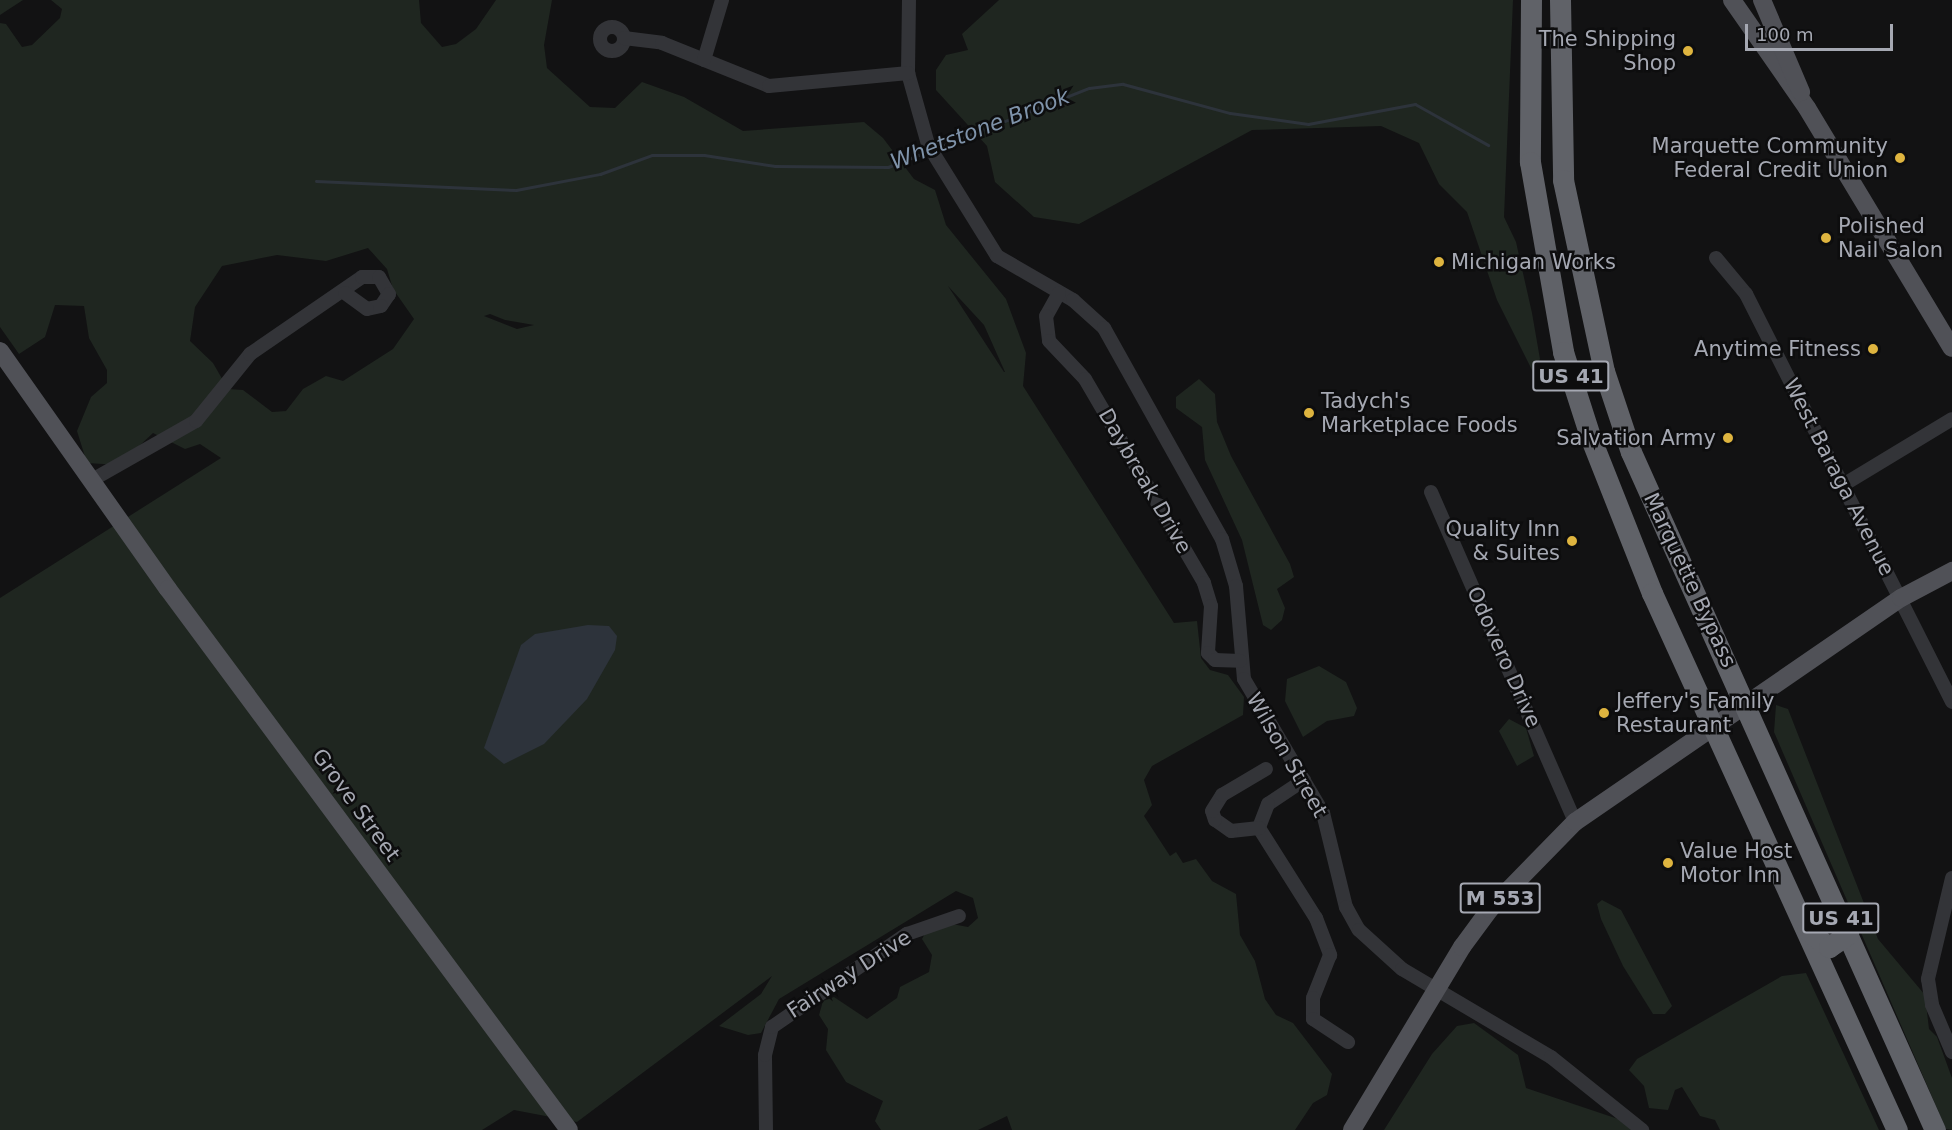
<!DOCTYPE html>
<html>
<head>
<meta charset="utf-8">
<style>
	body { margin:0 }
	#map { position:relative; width:1952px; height:1130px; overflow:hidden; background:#121213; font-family:"DejaVu Sans",sans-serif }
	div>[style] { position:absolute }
	.green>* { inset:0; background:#1f2620 }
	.water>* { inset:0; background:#2d333b }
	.stream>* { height:3px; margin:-1.5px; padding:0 1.5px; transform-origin:1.5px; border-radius:1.5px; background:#2d333b }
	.minor>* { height:14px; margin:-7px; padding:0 7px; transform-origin:7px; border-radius:7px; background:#333438 }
	.minor>.ring { margin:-7px; padding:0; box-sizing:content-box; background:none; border:14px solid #333438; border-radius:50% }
	.major>* { height:18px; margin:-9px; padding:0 9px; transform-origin:9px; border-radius:9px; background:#505157 }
	.highway>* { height:21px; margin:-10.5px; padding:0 10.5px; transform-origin:10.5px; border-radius:10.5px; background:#606268 }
	.dots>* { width:16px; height:16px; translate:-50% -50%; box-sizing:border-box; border:3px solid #0d0d0e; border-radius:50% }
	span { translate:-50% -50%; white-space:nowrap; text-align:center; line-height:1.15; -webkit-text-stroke:5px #0d0d0e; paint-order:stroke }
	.shield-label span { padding:2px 4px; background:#0d0d0e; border:2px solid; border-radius:4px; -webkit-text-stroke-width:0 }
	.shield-label { font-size:20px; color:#a5a8b2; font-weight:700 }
	.poi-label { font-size:21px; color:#a5a8b2 }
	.right { translate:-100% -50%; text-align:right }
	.left { translate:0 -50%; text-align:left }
	.street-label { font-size:21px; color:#a5a8b2 }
	.water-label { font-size:22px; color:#7f93aa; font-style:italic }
	.scale { position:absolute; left:1745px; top:24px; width:148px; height:27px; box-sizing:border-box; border:3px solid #a5a8b2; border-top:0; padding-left:8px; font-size:18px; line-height:21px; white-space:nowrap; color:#a5a8b2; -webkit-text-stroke:4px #0d0d0e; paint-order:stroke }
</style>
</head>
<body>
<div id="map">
	<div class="green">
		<div style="clip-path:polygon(0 0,23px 0,0 15px)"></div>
		<div style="clip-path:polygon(evenodd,51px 0,419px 0,421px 23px,442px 47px,456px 44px,476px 29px,496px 0,552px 0,544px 45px,547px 68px,590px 107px,615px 108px,642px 82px,684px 97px,743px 131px,864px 122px,883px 138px,914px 179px,935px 190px,946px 225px,1006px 299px,1026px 353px,1023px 386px,1174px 623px,1197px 621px,1201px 658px,1210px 670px,1228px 675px,1244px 697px,1243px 715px,1152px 766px,1144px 780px,1152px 805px,1144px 816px,1170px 856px,1176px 852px,1183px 863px,1196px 859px,1212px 881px,1236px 894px,1240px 935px,1255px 961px,1265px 999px,1276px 1015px,1293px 1023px,1332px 1074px,1327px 1095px,1313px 1103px,1295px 1130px,1012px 1130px,1007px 1116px,978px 1130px,881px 1130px,875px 1121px,883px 1101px,846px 1082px,826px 1050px,828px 1029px,819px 1015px,823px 1001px,834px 997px,867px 1019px,897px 998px,900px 987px,929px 972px,932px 955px,922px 939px,928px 928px,941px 922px,968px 927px,978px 918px,973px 898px,956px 891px,779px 999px,761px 1033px,748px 1035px,719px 1026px,761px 994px,772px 976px,577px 1122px,514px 1110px,482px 1130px,0 1130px,0 598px,221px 458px,200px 444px,185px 449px,153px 433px,119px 465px,87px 463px,77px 431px,91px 397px,107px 383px,107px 370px,89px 338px,84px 306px,55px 305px,45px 337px,19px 354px,0 327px,0 23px,6px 24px,22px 47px,32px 45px,60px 18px,62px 9px,51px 0,368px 248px,387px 269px,393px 289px,414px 319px,393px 349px,343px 381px,326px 376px,303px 389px,286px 411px,272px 412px,243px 390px,228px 389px,213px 363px,190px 341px,195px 307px,222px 266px,277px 255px,326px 261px,368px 248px,51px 0,948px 286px,984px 325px,1005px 372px,1004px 372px,948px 286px,51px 0,490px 314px,505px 320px,534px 325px,517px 329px,484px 316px,490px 314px)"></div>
		<div style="clip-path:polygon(999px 0,1513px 0,1504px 217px,1516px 242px,1532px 313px,1540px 359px,1533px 372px,1497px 300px,1467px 212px,1439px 184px,1419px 143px,1381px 126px,1252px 130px,1079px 224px,1034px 217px,995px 182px,987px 146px,936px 90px,936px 70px,946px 55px,968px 50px,962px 34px)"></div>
		<div style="clip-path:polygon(1199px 379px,1215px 394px,1217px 422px,1231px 456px,1290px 564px,1294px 577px,1277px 589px,1285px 608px,1282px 620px,1271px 630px,1263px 625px,1242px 540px,1205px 460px,1202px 427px,1176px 408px,1176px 397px)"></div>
		<div style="clip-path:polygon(1319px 666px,1346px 682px,1357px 708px,1354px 716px,1327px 721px,1303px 737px,1285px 701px,1287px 679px)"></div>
		<div style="clip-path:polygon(1776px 705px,1788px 709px,1878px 939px,1925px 995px,1929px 1029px,1937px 1037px,1952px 1078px,1952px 1130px,1946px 1129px,1774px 732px)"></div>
		<div style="clip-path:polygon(1509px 719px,1526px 728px,1534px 756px,1517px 766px,1499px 731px)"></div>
		<div style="clip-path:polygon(1602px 900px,1621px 910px,1672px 1006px,1665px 1014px,1653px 1014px,1623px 966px,1601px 919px,1597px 904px)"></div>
		<div style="clip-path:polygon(1806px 973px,1879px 1130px,1720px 1130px,1715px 1120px,1700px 1116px,1682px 1087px,1675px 1090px,1668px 1110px,1649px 1108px,1644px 1086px,1629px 1070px,1637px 1059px,1782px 976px)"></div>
		<div style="clip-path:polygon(1474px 1023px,1518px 1055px,1526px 1088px,1627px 1122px,1632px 1130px,1384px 1130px,1432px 1054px,1457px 1026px)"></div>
	</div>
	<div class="water">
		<div style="clip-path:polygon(588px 625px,609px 626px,617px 636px,615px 650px,587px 699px,544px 744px,504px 764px,484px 748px,521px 645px,535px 634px)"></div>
	</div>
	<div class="stream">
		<div style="left:316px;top:181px;width:200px;rotate:2.6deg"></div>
		<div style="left:516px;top:190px;width:86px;rotate:-10.8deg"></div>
		<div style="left:600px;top:174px;width:55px;rotate:-20.1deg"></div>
		<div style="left:652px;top:155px;width:52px"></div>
		<div style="left:704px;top:155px;width:72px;rotate:8.8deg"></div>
		<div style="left:775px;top:166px;width:113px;rotate:0.5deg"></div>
		<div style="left:888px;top:167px;width:216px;rotate:-21.5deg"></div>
		<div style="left:1089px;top:88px;width:34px;rotate:-7deg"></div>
		<div style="left:1123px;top:84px;width:111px;rotate:15.2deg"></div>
		<div style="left:1230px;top:113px;width:79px;rotate:8deg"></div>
		<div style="left:1308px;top:124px;width:109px;rotate:-10.6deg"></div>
		<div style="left:1415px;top:104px;width:84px;rotate:29.3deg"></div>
	</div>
	<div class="minor">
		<div style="left:909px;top:0;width:73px;rotate:90.8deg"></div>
		<div style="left:908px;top:73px;width:74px;rotate:74.3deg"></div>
		<div class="ring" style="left:600px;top:27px;width:10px;height:10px"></div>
		<div style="left:624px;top:38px;width:38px;rotate:7deg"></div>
		<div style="left:662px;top:43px;width:115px;rotate:21.9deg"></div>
		<div style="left:769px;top:86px;width:140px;rotate:-5.3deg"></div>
		<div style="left:704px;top:60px;width:63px;rotate:-73.3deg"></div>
		<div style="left:935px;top:156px;width:118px;rotate:58.2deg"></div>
		<div style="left:997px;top:256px;width:88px;rotate:30.1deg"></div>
		<div style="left:1073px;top:300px;width:42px;rotate:42.1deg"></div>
		<div style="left:1104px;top:328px;width:242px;rotate:60.8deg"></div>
		<div style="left:1222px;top:539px;width:49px;rotate:73.4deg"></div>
		<div style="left:1236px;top:586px;width:93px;rotate:85.1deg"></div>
		<div style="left:1244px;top:679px;width:156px;rotate:59.5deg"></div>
		<div style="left:1323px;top:813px;width:97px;rotate:76.3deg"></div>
		<div style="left:1346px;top:907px;width:26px;rotate:61deg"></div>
		<div style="left:1359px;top:930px;width:58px;rotate:42.2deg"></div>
		<div style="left:1402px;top:969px;width:173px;rotate:30.6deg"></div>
		<div style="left:1551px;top:1057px;width:117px;rotate:38.7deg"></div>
		<div style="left:1716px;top:258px;width:47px;rotate:50.2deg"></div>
		<div style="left:1746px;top:294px;width:457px;rotate:63.2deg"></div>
		<div style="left:1059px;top:293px;width:26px;rotate:119deg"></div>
		<div style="left:1046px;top:316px;width:25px;rotate:83deg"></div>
		<div style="left:1049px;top:341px;width:52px;rotate:46.5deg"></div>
		<div style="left:1085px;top:379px;width:236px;rotate:59.7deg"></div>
		<div style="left:1204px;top:583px;width:24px;rotate:73deg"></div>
		<div style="left:1211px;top:606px;width:47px;rotate:93.7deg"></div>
		<div style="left:1208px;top:653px;width:10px;rotate:45deg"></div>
		<div style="left:1215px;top:660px;width:25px;rotate:2deg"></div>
		<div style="left:92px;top:480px;width:120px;rotate:-29.6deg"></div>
		<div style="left:196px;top:421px;width:86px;rotate:-51.1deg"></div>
		<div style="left:250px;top:354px;width:136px;rotate:-34.5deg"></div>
		<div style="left:362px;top:277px;width:17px"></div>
		<div style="left:379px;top:277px;width:20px;rotate:60deg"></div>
		<div style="left:389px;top:294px;width:14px;rotate:124deg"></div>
		<div style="left:381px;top:306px;width:14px;rotate:168deg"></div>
		<div style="left:367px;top:309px;width:27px;rotate:-144deg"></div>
		<div style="left:1843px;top:485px;width:127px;rotate:-31.2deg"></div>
		<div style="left:1431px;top:492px;width:360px;rotate:66.4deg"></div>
		<div style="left:1304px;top:780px;width:43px;rotate:146.3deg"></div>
		<div style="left:1268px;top:804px;width:26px;rotate:111deg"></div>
		<div style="left:1259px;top:828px;width:107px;rotate:57.7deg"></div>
		<div style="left:1316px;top:918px;width:40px;rotate:69deg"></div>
		<div style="left:1330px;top:955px;width:46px;rotate:111.6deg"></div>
		<div style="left:1313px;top:998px;width:21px;rotate:90deg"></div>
		<div style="left:1313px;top:1019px;width:42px;rotate:33.3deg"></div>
		<div style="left:1259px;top:828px;width:28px;rotate:174deg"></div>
		<div style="left:1231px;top:831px;width:19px;rotate:-145deg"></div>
		<div style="left:1215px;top:820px;width:9px;rotate:-108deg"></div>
		<div style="left:1212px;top:811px;width:19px;rotate:-58deg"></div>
		<div style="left:1222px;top:795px;width:51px;rotate:-30.6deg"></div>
		<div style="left:1952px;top:878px;width:104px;rotate:103.4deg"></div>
		<div style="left:1928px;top:979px;width:26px;rotate:81deg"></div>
		<div style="left:1932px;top:1005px;width:51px;rotate:66.9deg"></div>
		<div style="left:766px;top:1130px;width:75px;rotate:-90.8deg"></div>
		<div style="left:765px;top:1055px;width:29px;rotate:-76deg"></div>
		<div style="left:772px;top:1027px;width:164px;rotate:-34.6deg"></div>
		<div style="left:907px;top:934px;width:55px;rotate:-19.1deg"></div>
	</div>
	<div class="major">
		<div style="left:1732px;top:0;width:131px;rotate:55.2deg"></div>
		<div style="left:1807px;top:108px;width:280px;rotate:58.9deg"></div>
		<div style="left:1762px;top:0;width:100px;rotate:67deg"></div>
		<div style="left:0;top:351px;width:291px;rotate:54.8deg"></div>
		<div style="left:168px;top:589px;width:673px;rotate:53.45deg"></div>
		<div style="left:1352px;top:1130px;width:214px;rotate:-59deg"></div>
		<div style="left:1462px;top:947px;width:47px;rotate:-53.6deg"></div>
		<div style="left:1490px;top:909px;width:122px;rotate:-45.7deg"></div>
		<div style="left:1575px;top:822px;width:396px;rotate:-34.5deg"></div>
		<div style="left:1901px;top:598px;width:58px;rotate:-27.9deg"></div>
	</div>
	<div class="highway">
		<div style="left:1531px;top:0;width:162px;rotate:90.4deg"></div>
		<div style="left:1530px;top:162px;width:193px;rotate:80.1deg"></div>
		<div style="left:1563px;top:352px;width:91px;rotate:72.2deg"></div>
		<div style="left:1591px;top:439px;width:166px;rotate:68.4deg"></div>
		<div style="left:1652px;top:593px;width:590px;rotate:65.48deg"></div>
		<div style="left:1560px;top:0;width:180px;rotate:89deg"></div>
		<div style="left:1563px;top:180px;width:195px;rotate:77.9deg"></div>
		<div style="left:1604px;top:371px;width:85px;rotate:71.6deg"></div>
		<div style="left:1631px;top:452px;width:743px;rotate:65.85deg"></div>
		<div style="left:1807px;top:930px;width:28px;rotate:38deg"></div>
		<div style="left:1829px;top:947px;width:23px;rotate:-34deg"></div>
	</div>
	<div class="dots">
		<div style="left:1688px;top:51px;background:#deb43f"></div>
		<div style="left:1900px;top:158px;background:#deb43f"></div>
		<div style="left:1826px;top:238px;background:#deb43f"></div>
		<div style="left:1439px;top:262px;background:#deb43f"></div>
		<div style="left:1873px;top:349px;background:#deb43f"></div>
		<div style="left:1309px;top:413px;background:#deb43f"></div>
		<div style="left:1728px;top:438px;background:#deb43f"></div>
		<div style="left:1572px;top:541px;background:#deb43f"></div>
		<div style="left:1604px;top:713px;background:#deb43f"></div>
		<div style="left:1668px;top:863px;background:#deb43f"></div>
	</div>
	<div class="shield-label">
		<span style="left:1571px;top:376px">US 41</span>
		<span style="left:1500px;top:898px">M 553</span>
		<span style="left:1841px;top:918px">US 41</span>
	</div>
	<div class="poi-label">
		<span class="right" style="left:1676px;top:51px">The Shipping<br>Shop</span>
		<span class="right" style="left:1888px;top:158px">Marquette Community<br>Federal Credit Union</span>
		<span class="left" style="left:1838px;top:238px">Polished<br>Nail Salon</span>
		<span class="left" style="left:1451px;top:262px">Michigan Works</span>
		<span class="right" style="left:1861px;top:349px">Anytime Fitness</span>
		<span class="left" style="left:1321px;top:413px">Tadych's<br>Marketplace Foods</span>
		<span class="right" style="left:1716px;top:438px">Salvation Army</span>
		<span class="right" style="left:1560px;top:541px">Quality Inn<br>&amp; Suites</span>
		<span class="left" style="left:1616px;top:713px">Jeffery's Family<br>Restaurant</span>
		<span class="left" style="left:1680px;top:863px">Value Host<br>Motor Inn</span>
	</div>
	<div class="street-label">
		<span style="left:1839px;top:477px;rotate:63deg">West Baraga Avenue</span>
		<span style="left:1145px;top:481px;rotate:60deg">Daybreak Drive</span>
		<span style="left:1690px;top:580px;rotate:65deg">Marquette Bypass</span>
		<span style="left:1504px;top:657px;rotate:66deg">Odovero Drive</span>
		<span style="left:1287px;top:755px;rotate:60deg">Wilson Street</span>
		<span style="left:356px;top:805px;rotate:54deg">Grove Street</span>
		<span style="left:849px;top:974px;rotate:-33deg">Fairway Drive</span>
	</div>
	<div class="water-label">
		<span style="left:980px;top:129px;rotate:-21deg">Whetstone Brook</span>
	</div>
	<div class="scale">100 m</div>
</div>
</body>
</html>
